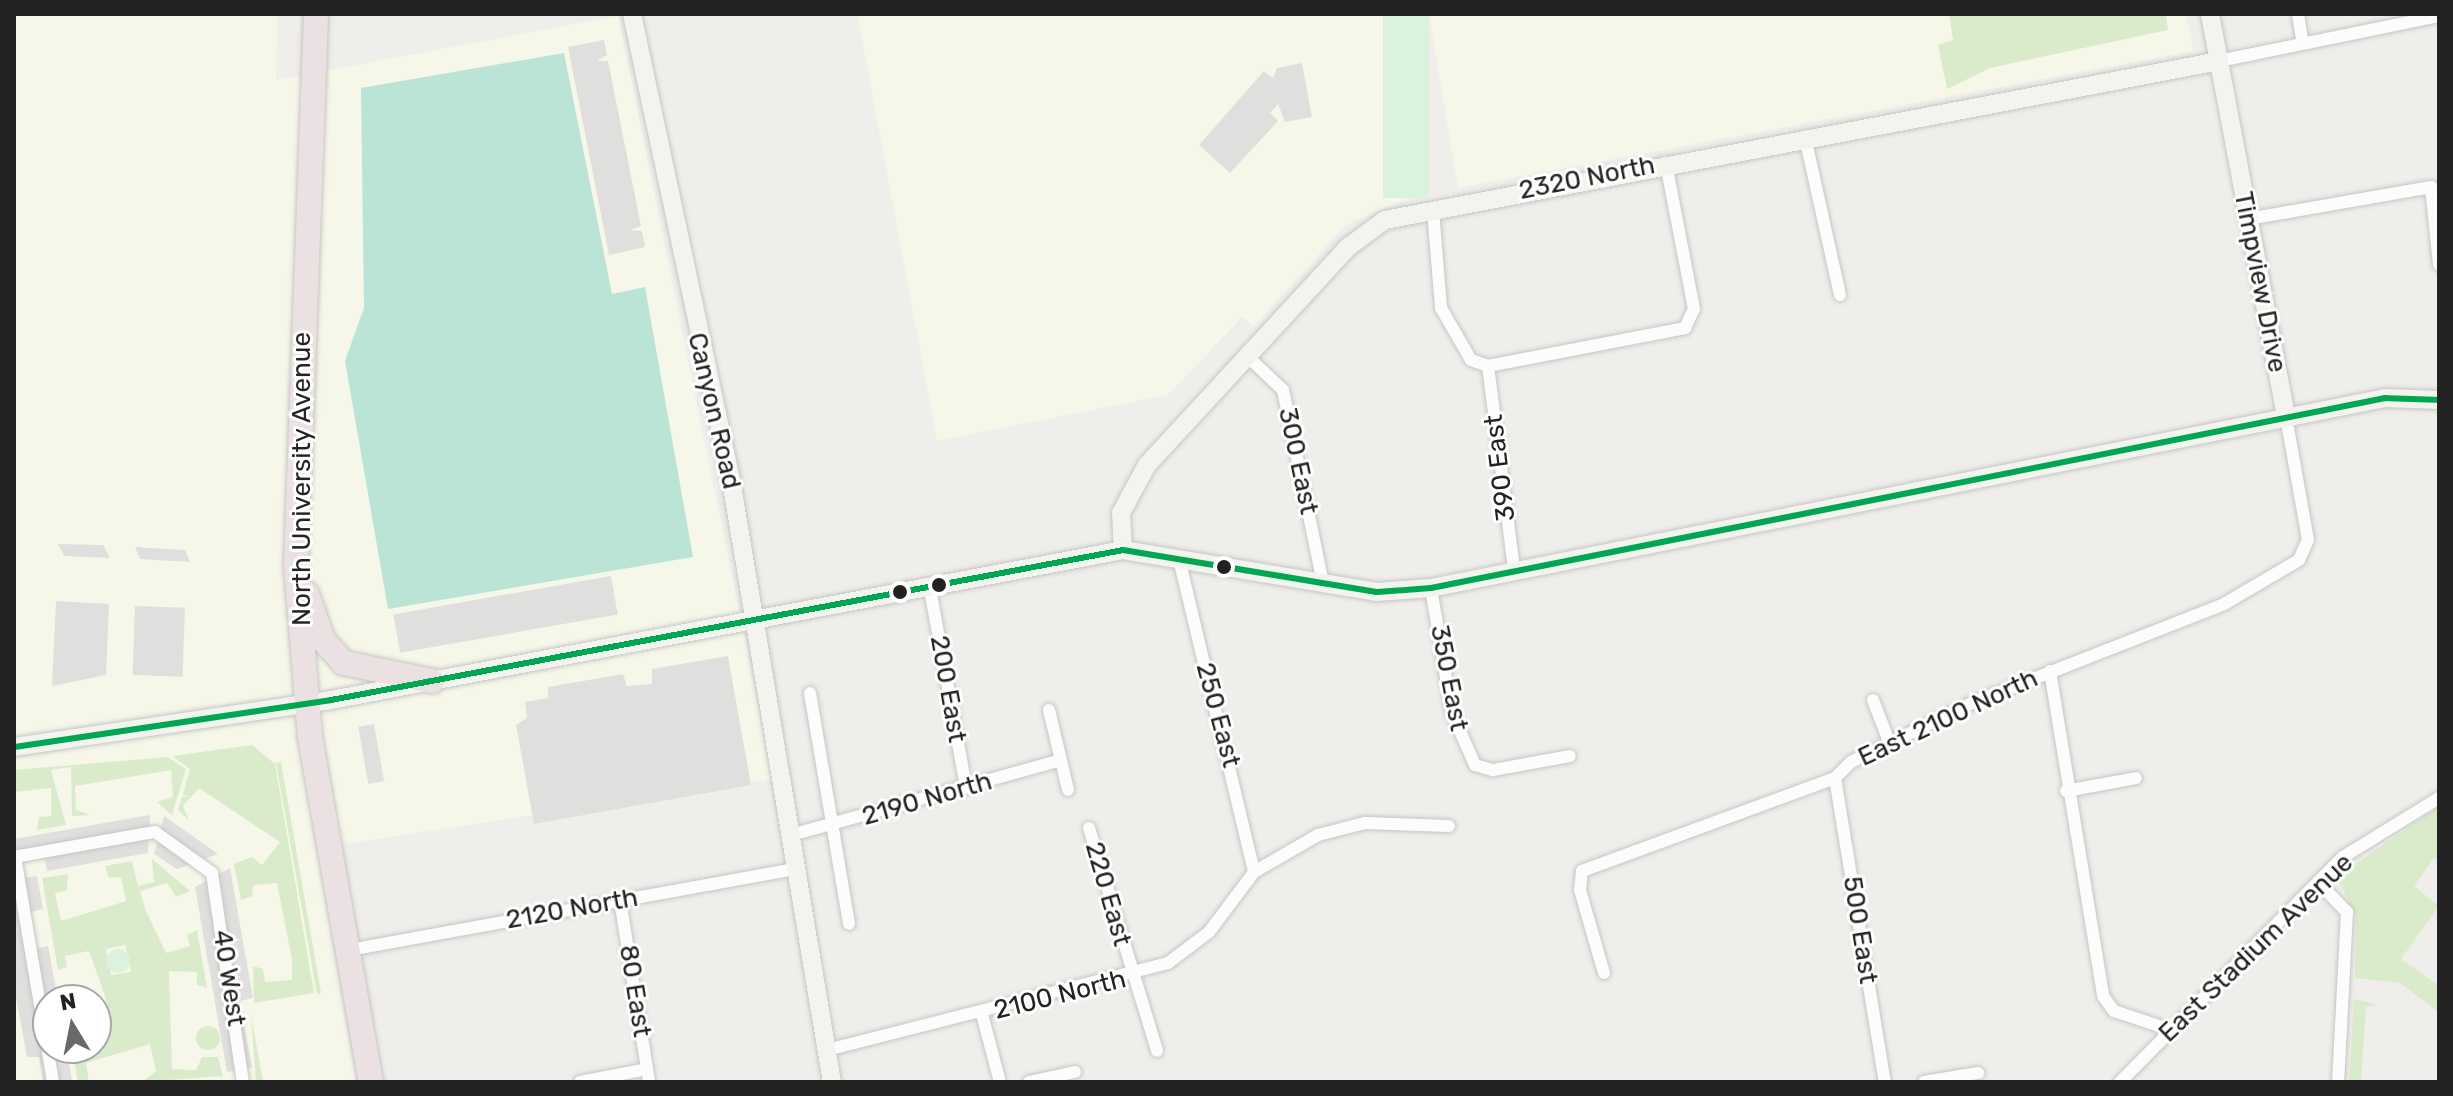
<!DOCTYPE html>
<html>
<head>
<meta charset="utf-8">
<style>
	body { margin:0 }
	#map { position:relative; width:2453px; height:1096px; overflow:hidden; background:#efeeeb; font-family:Rubik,sans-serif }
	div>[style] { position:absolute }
	.education>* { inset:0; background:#f6f7e8 }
	.grass>* { inset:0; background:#daebcc }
	.round { border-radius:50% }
	.park>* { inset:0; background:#dbf3dd; transform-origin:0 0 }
	.pitch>* { inset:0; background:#b9e4d6 }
	.parking>* { inset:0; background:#e0dfde; transform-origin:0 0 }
	.roads { filter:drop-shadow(0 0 2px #c7c6c5) drop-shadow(0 0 2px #c7c6c5) }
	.street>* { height:12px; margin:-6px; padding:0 6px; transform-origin:6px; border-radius:6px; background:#fdfcfc }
	.secondary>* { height:18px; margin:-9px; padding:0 9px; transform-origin:9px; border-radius:9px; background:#f3f4ed }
	.highway>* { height:24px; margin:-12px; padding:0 12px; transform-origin:12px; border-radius:12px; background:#ebe1e2 }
	.bus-1>* { height:6px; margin:-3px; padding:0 3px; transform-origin:3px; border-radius:3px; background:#00a651 }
	.dots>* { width:22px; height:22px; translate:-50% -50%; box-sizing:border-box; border:4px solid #fff; border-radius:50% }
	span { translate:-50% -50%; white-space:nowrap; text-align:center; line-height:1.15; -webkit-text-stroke:6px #fff; paint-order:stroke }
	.street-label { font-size:26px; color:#222 }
	.frame { position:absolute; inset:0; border:16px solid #222; pointer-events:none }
	.north { position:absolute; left:32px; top:984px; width:80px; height:80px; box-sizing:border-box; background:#fff; border:2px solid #a7a7a7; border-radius:50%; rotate:350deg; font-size:22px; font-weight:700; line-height:32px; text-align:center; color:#222 }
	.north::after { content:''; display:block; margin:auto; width:28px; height:36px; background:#6a6968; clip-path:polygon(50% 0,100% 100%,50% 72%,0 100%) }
</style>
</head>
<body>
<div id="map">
	<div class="education">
		<div style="clip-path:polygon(evenodd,14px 14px,277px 14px,276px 80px,618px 16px,773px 779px,317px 848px,356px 1082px,14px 1082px,14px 14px,48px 1000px,96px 1000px,96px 1048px,48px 1048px,48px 1000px)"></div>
		<div style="clip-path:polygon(875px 14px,1383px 14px,1416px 195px,1345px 225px,1254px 326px,1242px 317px,1168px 395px,937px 441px,858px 17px)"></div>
		<div style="clip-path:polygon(1429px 14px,2186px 14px,2193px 51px,1458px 188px)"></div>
	</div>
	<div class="grass">
		<div style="clip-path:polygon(1949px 14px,2166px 14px,2168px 30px,1990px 68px,1947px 89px,1938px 45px,1953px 40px)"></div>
		<div style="clip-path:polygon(252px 745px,275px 764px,314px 993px,254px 1003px,253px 966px,263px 969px,265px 982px,292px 980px,292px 960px,277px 883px,253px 885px,252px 896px,241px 900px,234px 864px,252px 857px,262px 865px,280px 842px,199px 788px,183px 806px,189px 820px,178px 810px,182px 796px,189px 797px,183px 794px,190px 769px,172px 756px)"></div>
		<div style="clip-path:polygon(168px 757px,186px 769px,172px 815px,157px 802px,173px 797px,171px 770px,75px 786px,76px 810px,91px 815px,72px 816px,71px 767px,51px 770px,66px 825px,37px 830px,39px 817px,51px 816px,51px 788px,14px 792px,14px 770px)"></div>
		<div style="clip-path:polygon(281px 762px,321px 993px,317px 994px,276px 763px)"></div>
		<div style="clip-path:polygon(2439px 806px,2439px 861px,2434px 858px,2414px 886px,2439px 906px,2401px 959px,2439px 986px,2439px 1013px,2400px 983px,2355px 978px,2356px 916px,2337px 877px)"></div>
		<div style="clip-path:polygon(evenodd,152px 859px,190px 891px,176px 897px,167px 883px,140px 891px,146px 911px,166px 953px,190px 946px,187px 935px,197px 930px,207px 988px,197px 985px,197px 972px,169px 971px,172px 1069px,196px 1070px,202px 1057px,218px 1057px,223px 1076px,142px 1082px,156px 1071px,150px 1044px,86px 1063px,89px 1082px,78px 1082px,73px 1055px,98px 1051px,96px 1019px,109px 1016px,105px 996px,89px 951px,65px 956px,67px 967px,58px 970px,42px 878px,68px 874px,67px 890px,55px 893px,61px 921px,126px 901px,121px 877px,109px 878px,105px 866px,132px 861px,138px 886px,154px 882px,152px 859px,125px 945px,131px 972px,111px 975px,106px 949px,125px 945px)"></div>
		<div style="clip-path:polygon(2354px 999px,2379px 1005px,2366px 1007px,2361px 1082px,2349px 1082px)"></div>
		<div style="clip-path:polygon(251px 1015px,263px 1082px,256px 1082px)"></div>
		<div class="round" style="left:196px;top:1026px;width:24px;height:24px"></div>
	</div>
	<div class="park">
		<div style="left:1383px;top:14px;width:46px;height:184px"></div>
		<div class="round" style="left:106px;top:949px;width:24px;height:24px"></div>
	</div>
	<div class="pitch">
		<div style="clip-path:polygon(564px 53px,612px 294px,645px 287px,693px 557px,388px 609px,345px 361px,364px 308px,361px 88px)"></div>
	</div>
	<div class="parking">
		<div style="clip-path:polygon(604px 40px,607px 55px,597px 61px,608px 61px,641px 226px,630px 230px,642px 231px,645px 247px,609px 255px,568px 47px)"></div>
		<div style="clip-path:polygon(1302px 63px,1312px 117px,1285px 122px,1278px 104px,1270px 113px,1278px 121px,1230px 173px,1199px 145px,1264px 71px,1273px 78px,1277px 68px)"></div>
		<div style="clip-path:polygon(58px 544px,103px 545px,110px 558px,64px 556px)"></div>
		<div style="clip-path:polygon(135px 547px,185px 550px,190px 562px,140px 559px)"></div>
		<div style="left:611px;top:576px;width:39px;height:221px;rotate:80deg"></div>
		<div style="clip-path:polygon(56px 601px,109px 604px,106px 675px,52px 686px)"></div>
		<div style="left:135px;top:606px;width:50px;height:69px;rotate:2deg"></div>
		<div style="clip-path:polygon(728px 656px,751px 785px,534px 824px,516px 725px,527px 718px,525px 702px,548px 698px,548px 687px,623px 674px,627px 686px,652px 684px,652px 669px)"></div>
		<div style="left:374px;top:724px;width:58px;height:16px;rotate:80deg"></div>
		<div style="clip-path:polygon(150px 815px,148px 853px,47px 871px,45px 860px,14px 854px,14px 839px)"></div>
		<div style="clip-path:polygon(164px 816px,218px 854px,177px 869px,154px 854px)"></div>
		<div style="clip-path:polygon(230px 868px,253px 998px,240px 1001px,252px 1068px,227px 1072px,195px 887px)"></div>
		<div style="clip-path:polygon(37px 876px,43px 909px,31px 912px,37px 948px,48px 946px,58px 1000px,48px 1000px,48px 1048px,66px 1048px,72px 1080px,60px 1082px,43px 1082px,39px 1057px,27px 1057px,14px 986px,14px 880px)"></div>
	</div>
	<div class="roads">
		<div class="street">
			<div style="left:2298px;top:14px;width:30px;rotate:81deg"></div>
			<div style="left:2219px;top:61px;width:225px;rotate:-11.6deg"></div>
			<div style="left:1805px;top:137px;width:162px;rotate:77.5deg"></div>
			<div style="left:1433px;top:210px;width:98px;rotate:85.3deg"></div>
			<div style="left:1441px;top:308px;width:60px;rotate:60deg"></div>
			<div style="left:1471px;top:360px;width:18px;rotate:19deg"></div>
			<div style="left:1488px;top:366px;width:201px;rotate:-10.9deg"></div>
			<div style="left:1685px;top:328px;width:21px;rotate:-65deg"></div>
			<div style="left:1694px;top:309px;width:149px;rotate:-100.9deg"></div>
			<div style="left:2248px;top:219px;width:186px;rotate:-9.9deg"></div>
			<div style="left:2431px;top:187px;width:78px;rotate:84.1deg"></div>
			<div style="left:1246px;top:355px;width:51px;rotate:43.4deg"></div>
			<div style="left:1283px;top:390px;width:197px;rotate:78.3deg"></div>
			<div style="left:1488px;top:366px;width:205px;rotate:82.7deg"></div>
			<div style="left:1179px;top:559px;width:322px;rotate:76.5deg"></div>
			<div style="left:1431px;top:588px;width:127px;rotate:80.5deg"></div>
			<div style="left:1452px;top:713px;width:57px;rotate:66.1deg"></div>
			<div style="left:1475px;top:765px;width:19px;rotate:16deg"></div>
			<div style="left:1493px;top:770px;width:78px;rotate:-10.3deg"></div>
			<div style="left:930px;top:589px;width:202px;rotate:79.7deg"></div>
			<div style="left:2050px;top:671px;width:329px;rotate:80.7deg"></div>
			<div style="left:2103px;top:996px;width:19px;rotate:54deg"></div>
			<div style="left:2114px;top:1011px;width:60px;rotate:18.4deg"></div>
			<div style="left:810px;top:693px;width:234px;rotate:80.4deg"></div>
			<div style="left:1873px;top:700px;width:47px;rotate:68.9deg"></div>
			<div style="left:1049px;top:710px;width:82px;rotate:76.6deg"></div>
			<div style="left:1835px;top:778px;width:308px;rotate:80.7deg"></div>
			<div style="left:2066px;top:791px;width:71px;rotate:-10.5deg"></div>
			<div style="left:1089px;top:828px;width:233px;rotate:73deg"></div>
			<div style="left:791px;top:835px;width:280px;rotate:-15.5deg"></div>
			<div style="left:14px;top:857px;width:143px;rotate:-10.1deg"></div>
			<div style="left:155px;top:832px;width:70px;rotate:35.7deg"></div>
			<div style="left:212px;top:873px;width:211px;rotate:81.6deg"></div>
			<div style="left:15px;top:857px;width:228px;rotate:80.4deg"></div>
			<div style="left:2318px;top:882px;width:42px;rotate:46deg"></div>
			<div style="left:2347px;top:912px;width:170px;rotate:93deg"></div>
			<div style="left:620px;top:900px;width:184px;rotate:80.9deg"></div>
			<div style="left:349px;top:950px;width:454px;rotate:-10.3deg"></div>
			<div style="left:1604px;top:973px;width:86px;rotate:-106.1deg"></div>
			<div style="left:1580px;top:890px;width:19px;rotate:-84deg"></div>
			<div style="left:1582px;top:871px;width:270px;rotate:-20.2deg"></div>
			<div style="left:1835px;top:778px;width:23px;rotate:-45deg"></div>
			<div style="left:1851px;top:762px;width:135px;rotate:-26deg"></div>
			<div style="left:1972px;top:703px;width:271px;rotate:-21.4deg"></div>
			<div style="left:2224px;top:604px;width:87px;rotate:-30.4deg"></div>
			<div style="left:2299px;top:560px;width:22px;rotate:-66deg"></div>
			<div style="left:2308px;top:540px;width:125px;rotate:-100.1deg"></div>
			<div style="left:982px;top:1014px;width:70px;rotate:75.2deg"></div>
			<div style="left:827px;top:1050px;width:352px;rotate:-14.3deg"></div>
			<div style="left:1168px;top:963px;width:51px;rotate:-37.1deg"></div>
			<div style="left:1209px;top:932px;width:75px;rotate:-53.1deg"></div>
			<div style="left:1254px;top:872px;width:74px;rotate:-30deg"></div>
			<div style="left:1318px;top:835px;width:49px;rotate:-14.3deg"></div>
			<div style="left:1365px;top:823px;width:84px;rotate:2deg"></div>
			<div style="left:580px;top:1082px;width:68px;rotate:-11deg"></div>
			<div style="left:1029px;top:1082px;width:47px;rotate:-12.3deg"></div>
			<div style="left:1924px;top:1082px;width:55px;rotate:-9.5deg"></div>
			<div style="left:2120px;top:1082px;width:317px;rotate:-45.3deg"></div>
			<div style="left:2343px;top:857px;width:113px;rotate:-31.6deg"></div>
		</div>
		<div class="secondary">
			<div style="left:632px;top:14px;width:476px;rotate:78deg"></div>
			<div style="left:731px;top:480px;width:610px;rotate:80.48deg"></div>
			<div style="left:2210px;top:14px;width:410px;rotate:79.3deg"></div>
			<div style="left:1123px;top:550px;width:37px;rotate:-93deg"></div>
			<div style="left:1121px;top:513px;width:55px;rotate:-61.6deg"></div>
			<div style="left:1147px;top:465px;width:295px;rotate:-47.3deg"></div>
			<div style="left:1347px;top:248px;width:47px;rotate:-36.4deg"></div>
			<div style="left:1385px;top:220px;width:849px;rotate:-10.79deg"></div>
			<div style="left:14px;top:747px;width:320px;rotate:-8.4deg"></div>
			<div style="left:331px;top:700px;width:806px;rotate:-10.72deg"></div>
			<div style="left:1123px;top:550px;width:257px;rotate:9.4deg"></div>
			<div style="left:1377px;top:592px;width:54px;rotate:-4.2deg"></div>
			<div style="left:1431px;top:588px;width:973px;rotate:-11.26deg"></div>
			<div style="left:2385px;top:398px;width:54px;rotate:2.1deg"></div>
		</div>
		<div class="highway">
			<div style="left:316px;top:14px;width:552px;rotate:92.08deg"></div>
			<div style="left:296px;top:566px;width:172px;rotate:85.3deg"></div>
			<div style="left:310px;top:737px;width:350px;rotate:80deg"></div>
			<div style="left:307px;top:594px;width:49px;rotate:70.8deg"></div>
			<div style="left:323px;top:640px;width:31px;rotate:48deg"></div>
			<div style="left:344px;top:663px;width:90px;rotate:11.6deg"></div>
		</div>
	</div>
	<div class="bus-1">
		<div style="left:14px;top:747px;width:320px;rotate:-8.4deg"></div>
		<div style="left:331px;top:700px;width:806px;rotate:-10.72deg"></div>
		<div style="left:1123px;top:550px;width:257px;rotate:9.4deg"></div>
		<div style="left:1377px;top:592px;width:54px;rotate:-4.2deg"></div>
		<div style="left:1431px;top:588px;width:973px;rotate:-11.26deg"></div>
		<div style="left:2385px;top:398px;width:54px;rotate:2.1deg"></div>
	</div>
	<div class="dots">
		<div style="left:1224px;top:567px;background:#222"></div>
		<div style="left:939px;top:585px;background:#222"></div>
		<div style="left:900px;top:592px;background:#222"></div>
	</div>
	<div class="street-label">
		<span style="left:1587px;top:178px;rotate:-11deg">2320 North</span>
		<span style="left:2260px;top:282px;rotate:79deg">Timpview Drive</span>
		<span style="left:714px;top:411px;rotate:77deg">Canyon Road</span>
		<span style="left:1298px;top:461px;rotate:78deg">300 East</span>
		<span style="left:1500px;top:468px;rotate:-97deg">390 East</span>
		<span style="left:302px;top:479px;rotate:-90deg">North University Avenue</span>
		<span style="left:1449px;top:678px;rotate:79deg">350 East</span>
		<span style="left:948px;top:689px;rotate:80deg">200 East</span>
		<span style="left:1218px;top:715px;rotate:75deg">250 East</span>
		<span style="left:1948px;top:718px;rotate:-25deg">East 2100 North</span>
		<span style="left:927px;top:799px;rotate:-16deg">2190 North</span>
		<span style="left:1108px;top:894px;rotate:74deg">220 East</span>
		<span style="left:572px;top:909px;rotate:-10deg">2120 North</span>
		<span style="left:1860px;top:930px;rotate:81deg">500 East</span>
		<span style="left:2256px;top:948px;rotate:-44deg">East Stadium Avenue</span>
		<span style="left:229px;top:978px;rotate:81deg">40 West</span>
		<span style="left:635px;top:991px;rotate:81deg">80 East</span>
		<span style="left:1060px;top:995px;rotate:-14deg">2100 North</span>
	</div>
	<div class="frame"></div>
	<div class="north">N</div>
</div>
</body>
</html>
